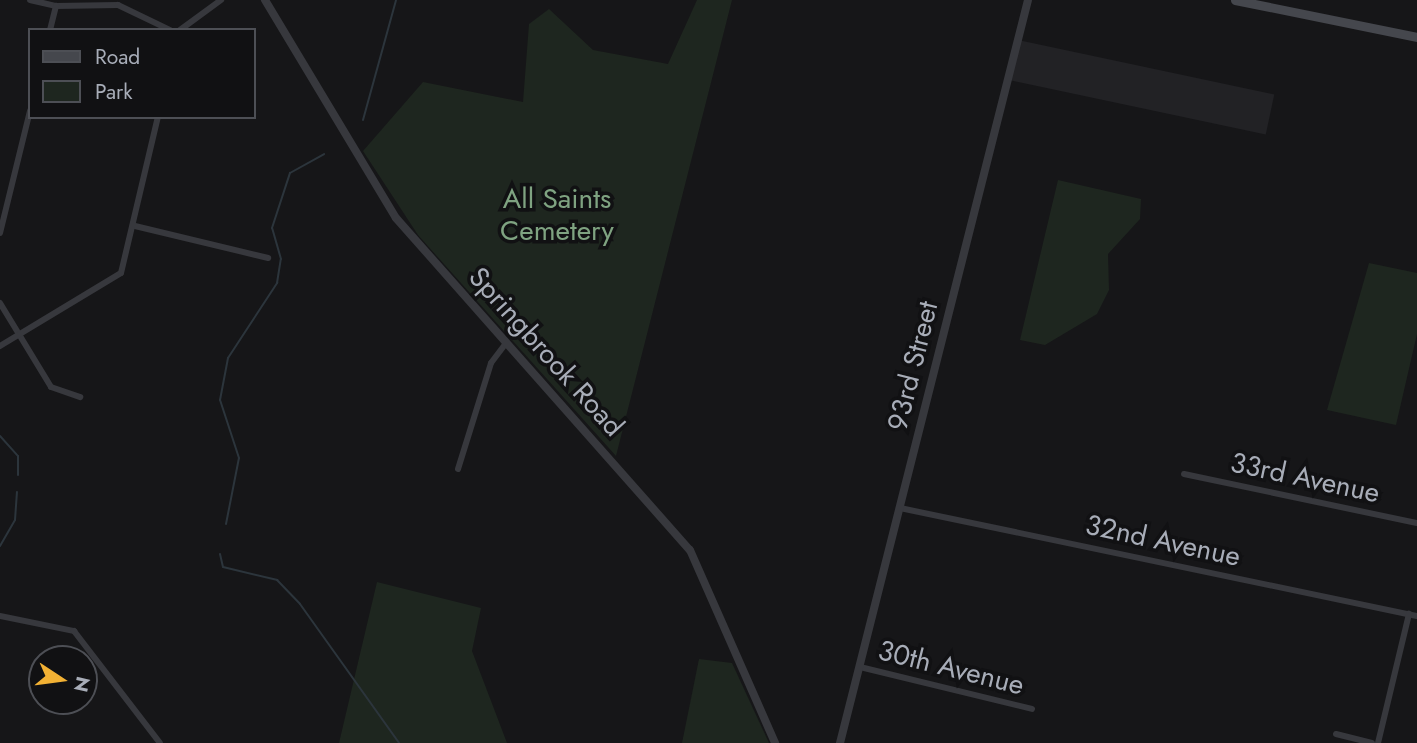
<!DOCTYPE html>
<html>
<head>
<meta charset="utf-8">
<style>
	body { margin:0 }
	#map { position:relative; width:1417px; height:743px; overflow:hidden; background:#161618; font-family:Jost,sans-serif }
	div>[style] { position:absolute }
	.built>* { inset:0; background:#222225; transform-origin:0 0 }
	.green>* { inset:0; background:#1e261f }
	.stream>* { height:2px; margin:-1px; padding:0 1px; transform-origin:1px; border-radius:1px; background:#2c353c }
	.minor>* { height:6px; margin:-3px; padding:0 3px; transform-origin:3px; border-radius:3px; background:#37383d }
	.tertiary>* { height:8px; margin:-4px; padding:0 4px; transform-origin:4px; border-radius:4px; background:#37383d }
	.secondary>* { height:9px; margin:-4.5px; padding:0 4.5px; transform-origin:4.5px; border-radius:4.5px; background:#45474d }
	span { translate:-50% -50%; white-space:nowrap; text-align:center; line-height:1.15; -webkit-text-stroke:7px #111113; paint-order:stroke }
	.park-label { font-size:28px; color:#7fa381 }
	.street-label { font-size:28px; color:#a8adb8 }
	.legend { position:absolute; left:28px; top:28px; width:228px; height:91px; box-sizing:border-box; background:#111113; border:2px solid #4d4f55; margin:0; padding:9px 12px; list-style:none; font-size:21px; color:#a8adb8 }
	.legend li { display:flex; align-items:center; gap:14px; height:35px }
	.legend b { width:35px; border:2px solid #4d4f55 }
	.north { position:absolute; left:28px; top:645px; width:70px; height:70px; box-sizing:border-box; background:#111113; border:2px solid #4d4f55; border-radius:50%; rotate:103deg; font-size:19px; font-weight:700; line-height:28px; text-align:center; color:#a8adb8 }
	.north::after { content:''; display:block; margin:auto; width:24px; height:32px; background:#f2b134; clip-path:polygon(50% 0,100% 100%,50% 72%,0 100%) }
</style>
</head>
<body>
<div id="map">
	<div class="built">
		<div style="left:1018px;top:40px;width:262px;height:41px;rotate:12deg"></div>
	</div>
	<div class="green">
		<div style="clip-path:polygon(697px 0,732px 0,616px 456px,418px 235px,363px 151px,423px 82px,523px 102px,529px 24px,549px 9px,593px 50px,668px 64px)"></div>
		<div style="clip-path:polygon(1058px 180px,1141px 199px,1140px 219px,1108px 254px,1109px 290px,1097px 314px,1045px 345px,1020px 340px)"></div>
		<div style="clip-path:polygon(1369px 263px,1417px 273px,1417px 334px,1396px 425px,1327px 410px)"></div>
		<div style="clip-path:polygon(377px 582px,481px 608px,472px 651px,507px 743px,339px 743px)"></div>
		<div style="clip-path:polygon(699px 659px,732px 663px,769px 743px,682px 743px)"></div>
	</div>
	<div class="stream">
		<div style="left:363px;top:120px;width:124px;rotate:-74.6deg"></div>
		<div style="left:0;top:436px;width:27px;rotate:48deg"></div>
		<div style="left:18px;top:456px;width:19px;rotate:90deg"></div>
		<div style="left:226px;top:524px;width:67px;rotate:-78.9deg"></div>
		<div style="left:239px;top:458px;width:61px;rotate:-108.1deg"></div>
		<div style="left:220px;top:400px;width:43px;rotate:-79.2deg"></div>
		<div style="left:228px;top:358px;width:90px;rotate:-56.8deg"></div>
		<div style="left:277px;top:283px;width:24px;rotate:-81deg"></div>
		<div style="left:281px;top:259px;width:32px;rotate:-106deg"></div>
		<div style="left:272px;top:228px;width:58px;rotate:-71.9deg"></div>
		<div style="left:290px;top:173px;width:39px;rotate:-29deg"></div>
		<div style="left:0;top:546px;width:30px;rotate:-60deg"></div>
		<div style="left:15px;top:520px;width:28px;rotate:-86deg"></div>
		<div style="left:220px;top:554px;width:13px;rotate:77deg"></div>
		<div style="left:223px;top:567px;width:56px;rotate:13.5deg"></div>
		<div style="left:277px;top:580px;width:33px;rotate:46deg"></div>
		<div style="left:300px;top:604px;width:171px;rotate:54.5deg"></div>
	</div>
	<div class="minor">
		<div style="left:30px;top:0;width:27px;rotate:13deg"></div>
		<div style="left:56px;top:6px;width:62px;rotate:-0.9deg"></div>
		<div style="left:118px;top:5px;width:58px;rotate:25.7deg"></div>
		<div style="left:50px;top:30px;width:25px;rotate:-76deg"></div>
		<div style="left:180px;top:30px;width:51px;rotate:-36.2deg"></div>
		<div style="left:135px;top:226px;width:137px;rotate:13.5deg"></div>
		<div style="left:0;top:233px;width:126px;rotate:-76.2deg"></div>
		<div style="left:0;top:303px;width:98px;rotate:58.7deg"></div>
		<div style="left:51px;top:387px;width:31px;rotate:19deg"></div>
		<div style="left:0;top:346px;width:141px;rotate:-31.1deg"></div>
		<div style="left:121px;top:273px;width:160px;rotate:-76.7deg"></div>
		<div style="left:458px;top:469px;width:111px;rotate:-72.7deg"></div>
		<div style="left:491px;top:363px;width:26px;rotate:-53deg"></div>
		<div style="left:1184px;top:474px;width:238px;rotate:11.9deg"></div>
		<div style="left:900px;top:508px;width:528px;rotate:11.8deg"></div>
		<div style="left:0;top:616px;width:76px;rotate:11.5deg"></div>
		<div style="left:74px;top:631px;width:141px;rotate:52.5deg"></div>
		<div style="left:860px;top:667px;width:177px;rotate:13.7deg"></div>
		<div style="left:1336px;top:734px;width:37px;rotate:14deg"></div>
		<div style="left:1378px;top:743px;width:133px;rotate:-76.5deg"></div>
	</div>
	<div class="tertiary">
		<div style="left:265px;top:0;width:254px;rotate:59deg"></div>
		<div style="left:396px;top:218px;width:443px;rotate:48.5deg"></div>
		<div style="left:690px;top:550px;width:211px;rotate:66.2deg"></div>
		<div style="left:840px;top:743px;width:766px;rotate:-75.8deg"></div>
	</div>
	<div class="secondary">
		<div style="left:1235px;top:0;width:186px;rotate:11.5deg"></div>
	</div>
	<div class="park-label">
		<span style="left:557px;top:215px">All Saints<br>Cemetery</span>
	</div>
	<div class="street-label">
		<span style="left:546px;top:352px;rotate:48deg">Springbrook Road</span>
		<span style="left:913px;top:366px;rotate:-76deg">93rd Street</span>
		<span style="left:1305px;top:478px;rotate:12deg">33rd Avenue</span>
		<span style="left:1163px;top:541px;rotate:12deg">32nd Avenue</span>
		<span style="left:951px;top:668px;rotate:14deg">30th Avenue</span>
	</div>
	<ul class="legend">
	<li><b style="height:9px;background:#45474d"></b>Road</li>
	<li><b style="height:19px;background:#1e261f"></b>Park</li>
	</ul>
	<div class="north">N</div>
</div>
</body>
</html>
